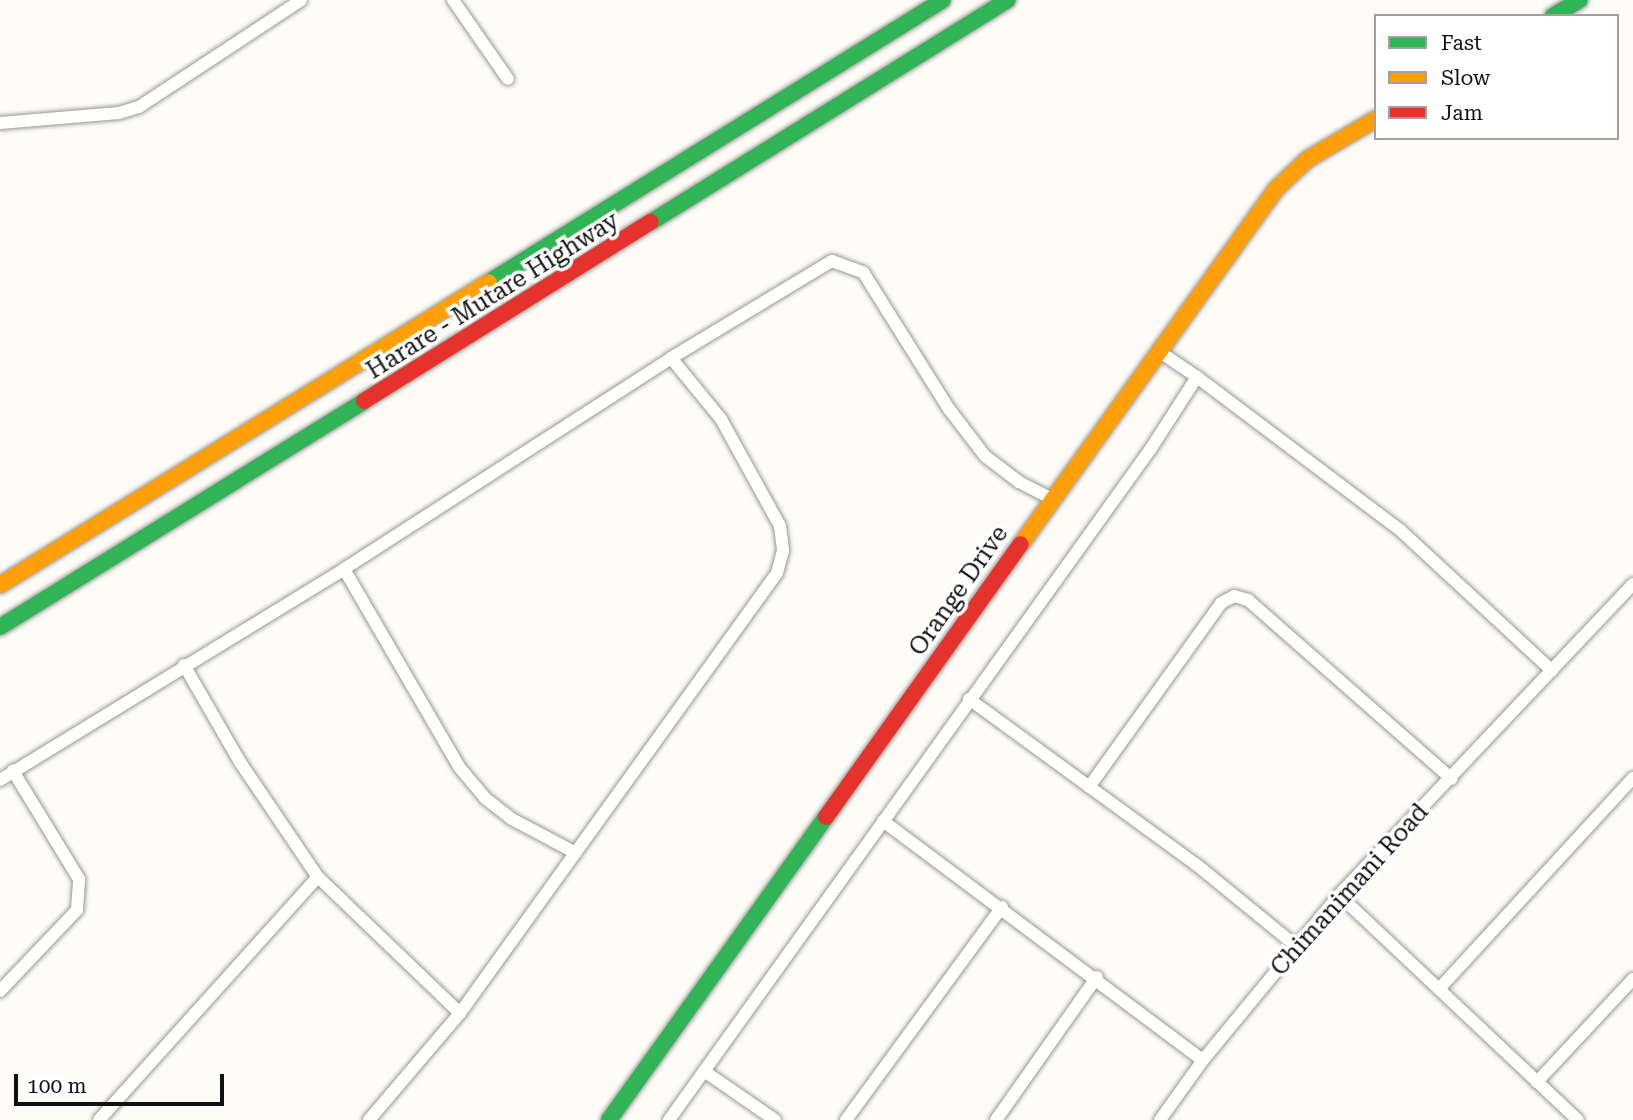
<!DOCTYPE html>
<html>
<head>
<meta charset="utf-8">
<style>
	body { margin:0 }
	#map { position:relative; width:1633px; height:1120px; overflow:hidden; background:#fdfcf7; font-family:"Roboto Serif",serif }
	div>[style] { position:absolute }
	.roads { filter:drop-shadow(0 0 2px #979795) drop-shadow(0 0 2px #979795) }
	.street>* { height:12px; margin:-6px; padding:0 6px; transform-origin:6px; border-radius:6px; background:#fffffe }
	.fast>* { height:16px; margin:-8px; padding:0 8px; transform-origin:8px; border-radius:8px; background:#30b455 }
	.slow>* { height:16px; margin:-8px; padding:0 8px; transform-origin:8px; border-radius:8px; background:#ff9f0a }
	.jam>* { height:16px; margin:-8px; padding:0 8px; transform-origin:8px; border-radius:8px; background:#e5322d }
	span { translate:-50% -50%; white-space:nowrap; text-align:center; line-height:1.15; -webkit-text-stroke:7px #fff; paint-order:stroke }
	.street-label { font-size:24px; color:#111 }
	.legend { position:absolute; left:1374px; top:14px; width:245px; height:126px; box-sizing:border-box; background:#fff; border:2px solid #a0a0a0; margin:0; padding:9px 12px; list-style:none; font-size:21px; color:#111 }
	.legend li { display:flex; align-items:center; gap:14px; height:35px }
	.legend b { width:35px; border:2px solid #a0a0a0 }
	.scale { position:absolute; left:14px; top:1074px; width:210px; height:32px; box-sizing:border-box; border:4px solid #111; border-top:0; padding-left:9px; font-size:21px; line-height:24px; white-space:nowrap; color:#111; -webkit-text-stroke:5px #fff; paint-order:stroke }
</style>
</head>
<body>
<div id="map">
	<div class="roads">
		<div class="street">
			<div style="left:453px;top:0;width:96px;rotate:55.2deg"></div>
			<div style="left:0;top:123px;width:119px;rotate:-4.8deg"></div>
			<div style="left:119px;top:113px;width:21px;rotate:-17deg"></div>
			<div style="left:139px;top:107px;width:194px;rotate:-33.4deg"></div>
			<div style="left:1197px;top:377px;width:254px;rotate:37deg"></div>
			<div style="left:1400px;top:530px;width:207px;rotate:42.8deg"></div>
			<div style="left:344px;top:569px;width:230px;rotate:59.8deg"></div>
			<div style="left:460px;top:768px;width:39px;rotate:50deg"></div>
			<div style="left:485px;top:798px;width:34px;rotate:38deg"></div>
			<div style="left:512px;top:819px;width:72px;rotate:28deg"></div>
			<div style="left:184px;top:665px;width:112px;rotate:60deg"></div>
			<div style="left:240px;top:762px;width:139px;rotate:55.9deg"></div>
			<div style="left:318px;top:877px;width:197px;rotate:43.8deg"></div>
			<div style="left:969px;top:699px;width:283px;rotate:36.1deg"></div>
			<div style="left:1198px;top:866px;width:127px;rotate:39.2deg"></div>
			<div style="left:0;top:780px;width:404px;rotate:-31.5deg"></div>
			<div style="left:344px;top:569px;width:389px;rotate:-32.8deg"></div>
			<div style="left:671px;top:358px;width:188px;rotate:-31.1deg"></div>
			<div style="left:832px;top:261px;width:33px;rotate:20deg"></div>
			<div style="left:863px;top:272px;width:162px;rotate:57.9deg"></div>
			<div style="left:949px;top:409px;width:59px;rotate:52.5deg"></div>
			<div style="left:985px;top:456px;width:43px;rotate:37.4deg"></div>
			<div style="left:1019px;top:482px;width:37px;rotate:27deg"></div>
			<div style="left:1089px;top:787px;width:226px;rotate:-54.3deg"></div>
			<div style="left:1221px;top:603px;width:15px;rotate:-28deg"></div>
			<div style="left:1234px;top:596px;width:15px;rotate:16deg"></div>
			<div style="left:1248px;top:600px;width:271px;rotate:41.3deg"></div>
			<div style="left:883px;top:821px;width:399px;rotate:36.8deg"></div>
			<div style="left:1339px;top:895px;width:328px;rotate:43.3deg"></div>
			<div style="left:1439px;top:989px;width:287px;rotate:-47.4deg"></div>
			<div style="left:0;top:991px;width:112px;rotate:-46.5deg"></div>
			<div style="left:77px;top:910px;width:31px;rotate:-86deg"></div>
			<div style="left:79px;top:879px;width:127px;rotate:-121.4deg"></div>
			<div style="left:704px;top:1071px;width:86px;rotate:34.6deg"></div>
			<div style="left:1537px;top:1082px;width:141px;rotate:-47deg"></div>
			<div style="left:99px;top:1120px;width:327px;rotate:-48deg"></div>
			<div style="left:369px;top:1120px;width:140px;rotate:-49.6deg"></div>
			<div style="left:460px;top:1013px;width:542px;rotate:-54.23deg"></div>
			<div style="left:777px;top:573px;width:24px;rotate:-75deg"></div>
			<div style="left:783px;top:550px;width:24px;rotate:-97deg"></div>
			<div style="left:780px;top:526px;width:122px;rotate:-118.9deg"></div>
			<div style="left:721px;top:419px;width:79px;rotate:-129.3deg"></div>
			<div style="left:669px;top:1120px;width:825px;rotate:-54.33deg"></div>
			<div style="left:1150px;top:450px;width:87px;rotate:-57.2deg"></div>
			<div style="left:1197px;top:377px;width:45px;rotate:-146deg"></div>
			<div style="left:846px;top:1120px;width:264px;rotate:-53.8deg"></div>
			<div style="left:996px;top:1120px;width:175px;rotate:-54.8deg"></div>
			<div style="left:1160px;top:1120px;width:74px;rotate:-54.4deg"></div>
			<div style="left:1203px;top:1060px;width:214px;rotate:-50.5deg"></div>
			<div style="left:1339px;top:895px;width:428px;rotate:-46.6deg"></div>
		</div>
		<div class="fast">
			<div style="left:1553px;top:16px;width:31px;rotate:-31deg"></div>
			<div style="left:651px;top:222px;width:420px;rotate:-31.9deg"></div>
			<div style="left:489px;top:282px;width:534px;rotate:-31.85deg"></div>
			<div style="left:0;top:627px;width:428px;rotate:-31.8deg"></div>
			<div style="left:609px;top:1120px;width:373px;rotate:-54.4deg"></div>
		</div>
		<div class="slow">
			<div style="left:1021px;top:544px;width:437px;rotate:-54.3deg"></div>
			<div style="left:1276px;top:189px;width:44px;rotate:-43.2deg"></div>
			<div style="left:1308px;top:159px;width:79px;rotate:-30.5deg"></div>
			<div style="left:0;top:585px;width:575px;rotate:-31.78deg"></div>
		</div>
		<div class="jam">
			<div style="left:364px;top:401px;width:338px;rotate:-32deg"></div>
			<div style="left:826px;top:817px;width:335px;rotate:-54.5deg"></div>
		</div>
	</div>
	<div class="street-label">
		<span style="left:493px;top:296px;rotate:-32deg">Harare - Mutare Highway</span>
		<span style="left:959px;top:591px;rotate:-55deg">Orange Drive</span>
		<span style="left:1350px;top:890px;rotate:-48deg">Chimanimani Road</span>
	</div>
	<ul class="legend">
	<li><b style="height:9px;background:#30b455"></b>Fast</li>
	<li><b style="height:9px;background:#ff9f0a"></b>Slow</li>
	<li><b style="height:9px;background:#e5322d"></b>Jam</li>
	</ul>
	<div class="scale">100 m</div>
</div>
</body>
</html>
